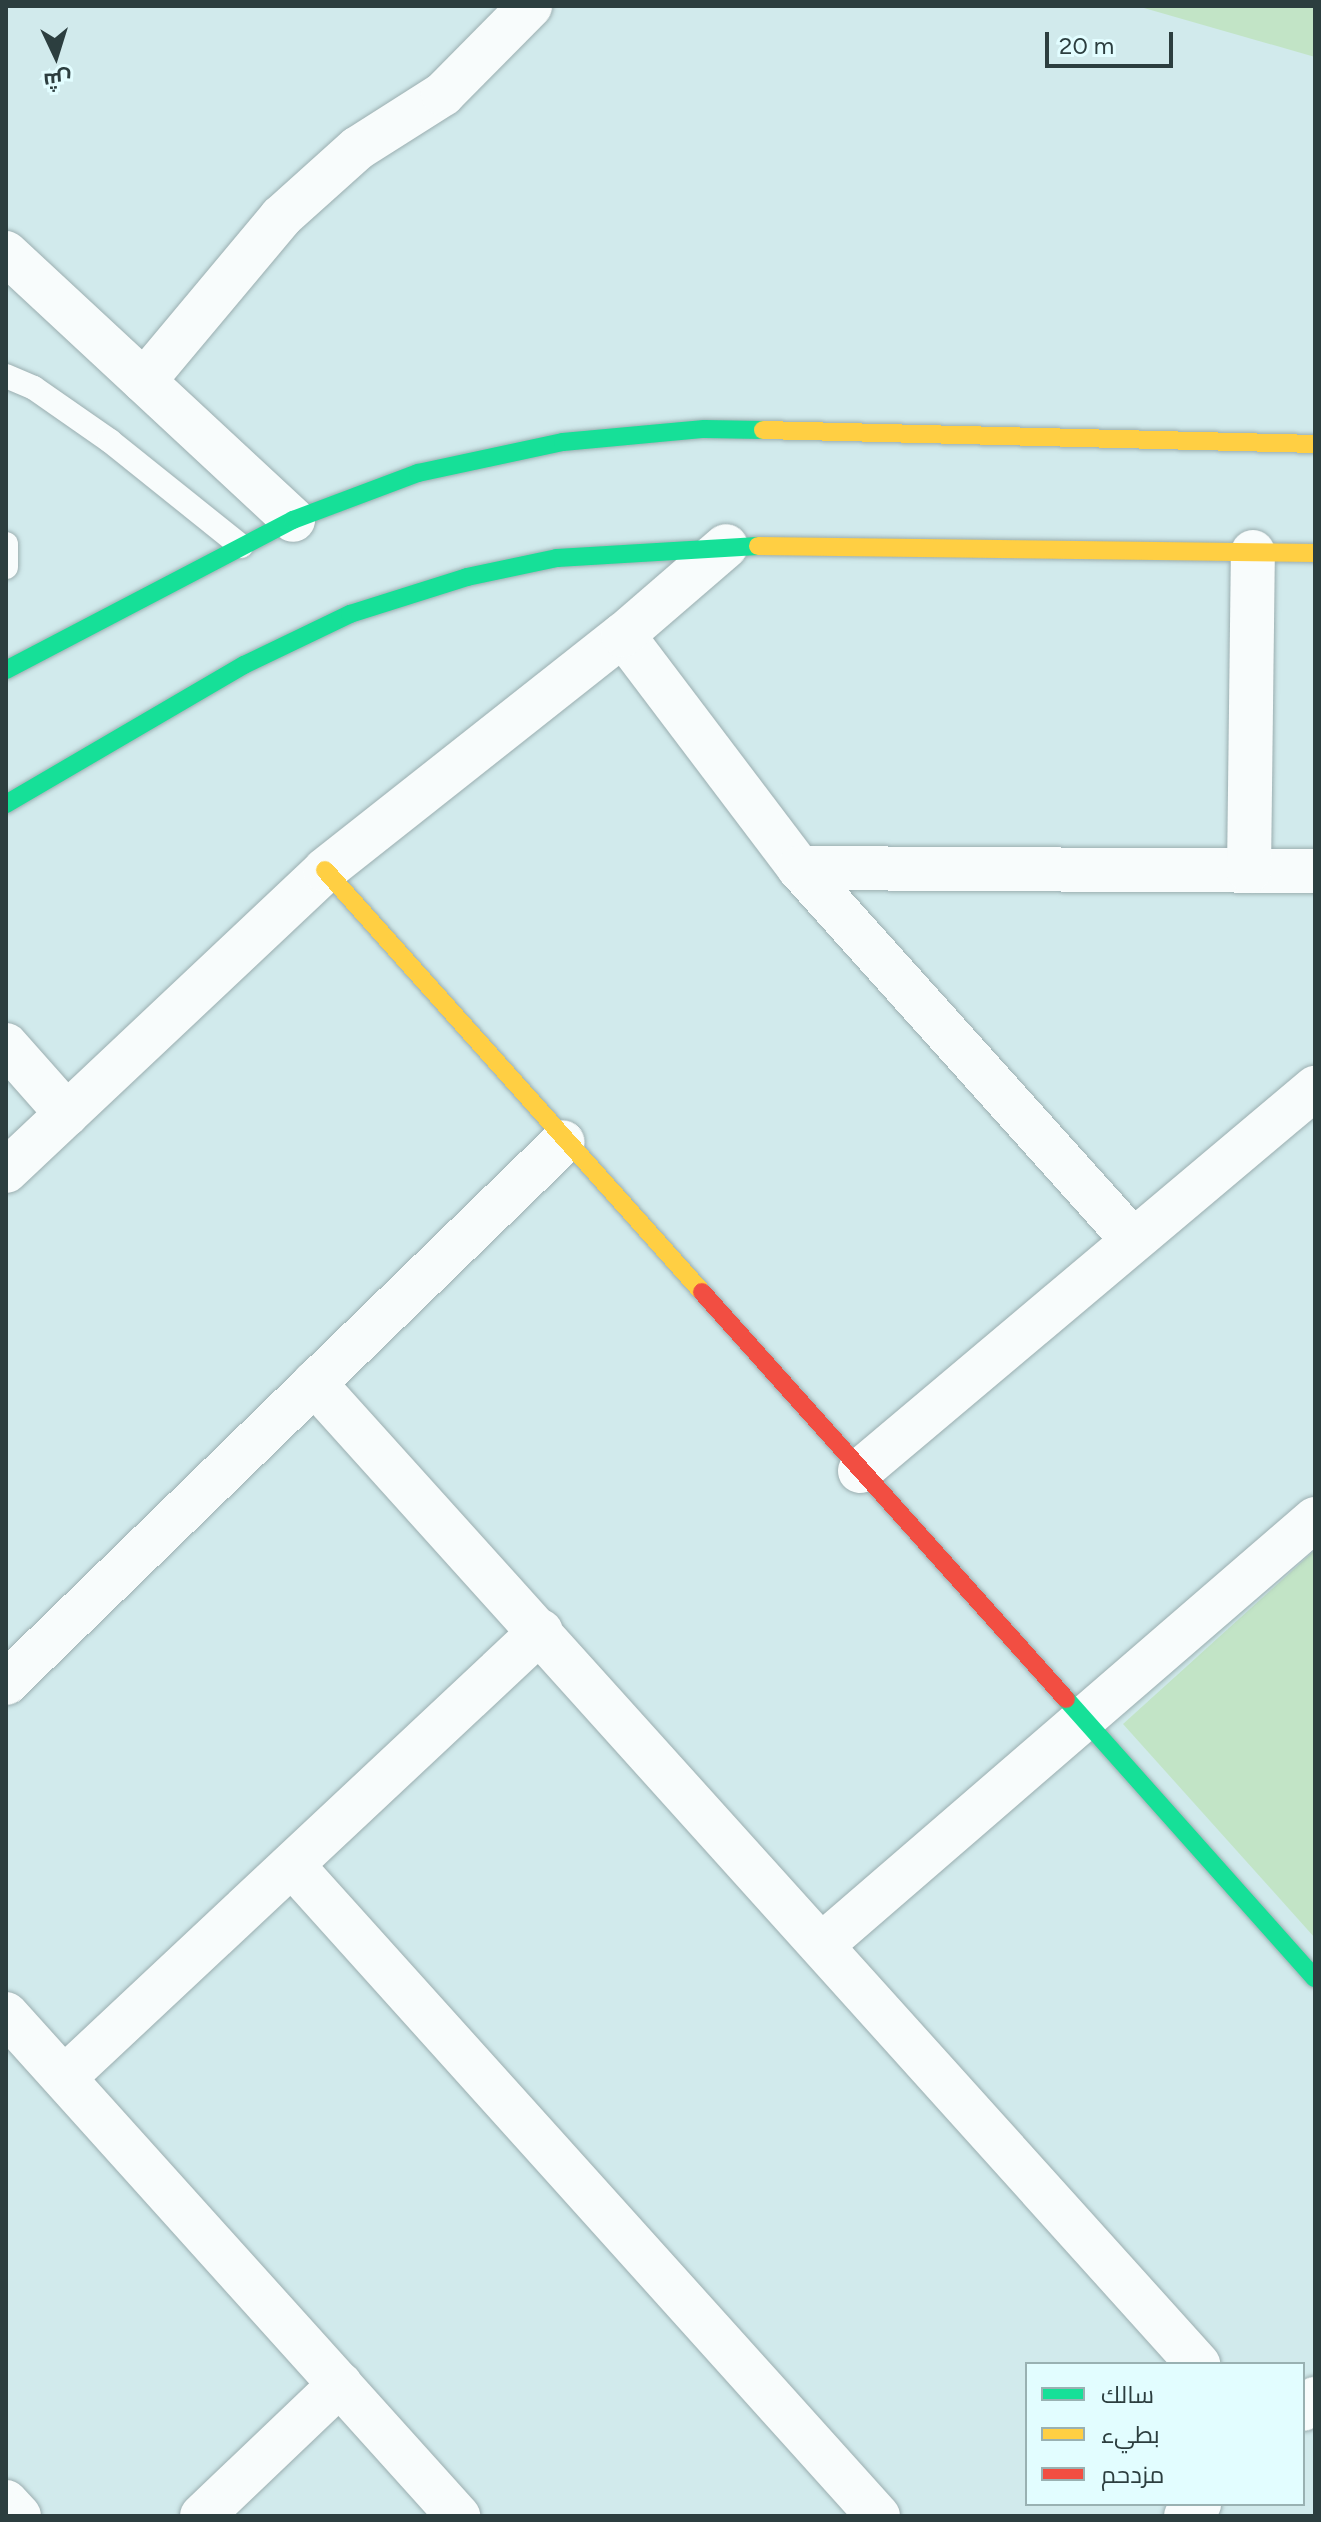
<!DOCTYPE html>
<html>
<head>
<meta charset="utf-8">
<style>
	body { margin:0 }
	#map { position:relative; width:1321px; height:2522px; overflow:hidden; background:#d1eaec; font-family:Figtree,Cairo,sans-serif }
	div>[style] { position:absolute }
	.green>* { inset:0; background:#c2e4c6 }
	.roads { filter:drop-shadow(0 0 2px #9baeb0) drop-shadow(0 0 2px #9baeb0) }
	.lane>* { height:24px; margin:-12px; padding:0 12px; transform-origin:12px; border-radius:12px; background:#f8fcfc }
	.street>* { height:44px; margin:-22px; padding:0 22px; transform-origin:22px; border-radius:22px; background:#f8fcfc }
	.fast>* { height:18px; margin:-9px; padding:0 9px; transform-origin:9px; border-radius:9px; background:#16e098 }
	.slow>* { height:18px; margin:-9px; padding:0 9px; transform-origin:9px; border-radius:9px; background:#ffcf43 }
	.jam>* { height:18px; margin:-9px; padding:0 9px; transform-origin:9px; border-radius:9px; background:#f24e42 }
	span { translate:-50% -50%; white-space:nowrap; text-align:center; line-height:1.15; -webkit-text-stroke:8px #e2fdff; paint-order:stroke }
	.frame { position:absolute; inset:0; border:8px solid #2c3e3f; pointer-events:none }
	.legend { position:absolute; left:1025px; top:2362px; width:280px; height:144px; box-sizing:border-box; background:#e2fdff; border:2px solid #99b1b2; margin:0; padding:10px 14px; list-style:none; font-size:24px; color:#2c3e3f }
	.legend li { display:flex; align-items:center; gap:16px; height:40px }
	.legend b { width:40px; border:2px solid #99b1b2 }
	.north { position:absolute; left:16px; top:16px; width:80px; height:80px; -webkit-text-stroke:6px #e2fdff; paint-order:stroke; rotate:176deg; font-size:22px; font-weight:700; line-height:32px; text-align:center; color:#2c3e3f }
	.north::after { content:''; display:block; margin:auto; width:28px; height:36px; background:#2c3e3f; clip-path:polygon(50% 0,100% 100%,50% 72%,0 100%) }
	.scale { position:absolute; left:1045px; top:32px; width:128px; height:36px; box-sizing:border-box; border:4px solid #2c3e3f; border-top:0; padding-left:10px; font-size:24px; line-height:28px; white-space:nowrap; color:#2c3e3f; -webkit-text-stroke:6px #e2fdff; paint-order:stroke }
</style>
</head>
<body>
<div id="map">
	<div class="green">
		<div style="clip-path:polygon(1137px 6px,1315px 6px,1315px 57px)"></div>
		<div style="clip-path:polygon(1315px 1550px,1315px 1938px,1123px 1724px)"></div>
	</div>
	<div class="roads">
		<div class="lane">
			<div style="left:6px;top:376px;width:30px;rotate:23deg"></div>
			<div style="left:34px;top:388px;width:93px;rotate:34.9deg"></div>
			<div style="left:110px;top:441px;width:168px;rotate:38.7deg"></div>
			<div style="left:6px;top:544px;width:23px;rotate:90deg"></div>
		</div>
		<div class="street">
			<div style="left:6px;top:253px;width:392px;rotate:42.9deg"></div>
			<div style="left:144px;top:381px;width:214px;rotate:-50.1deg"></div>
			<div style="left:281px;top:217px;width:103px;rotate:-41.9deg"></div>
			<div style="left:358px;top:148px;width:101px;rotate:-32.4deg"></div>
			<div style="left:443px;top:94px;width:124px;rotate:-45.3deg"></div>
			<div style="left:623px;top:635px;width:292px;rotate:52.9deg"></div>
			<div style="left:799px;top:868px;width:497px;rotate:48.1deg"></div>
			<div style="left:799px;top:868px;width:516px;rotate:0.33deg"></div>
			<div style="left:1249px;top:871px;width:319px;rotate:-89.3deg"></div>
			<div style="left:6px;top:1045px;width:92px;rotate:48.5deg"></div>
			<div style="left:6px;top:1171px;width:439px;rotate:-43.3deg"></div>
			<div style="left:325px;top:870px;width:380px;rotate:-38.3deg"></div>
			<div style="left:623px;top:635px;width:136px;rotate:-40.8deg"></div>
			<div style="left:314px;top:1383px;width:1321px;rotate:47.98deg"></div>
			<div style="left:860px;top:1471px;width:595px;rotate:-40.09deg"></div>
			<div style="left:6px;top:1683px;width:776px;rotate:-44.17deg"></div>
			<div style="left:292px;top:1865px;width:876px;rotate:48.01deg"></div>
			<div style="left:823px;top:1944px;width:650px;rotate:-40.82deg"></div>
			<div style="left:6px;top:2014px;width:676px;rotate:48deg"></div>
			<div style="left:65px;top:2077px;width:652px;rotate:-43.14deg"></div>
			<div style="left:1303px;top:2409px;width:16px;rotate:-40deg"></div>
			<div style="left:6px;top:2502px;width:19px;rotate:47deg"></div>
			<div style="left:202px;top:2516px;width:191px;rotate:-43.7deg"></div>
			<div style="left:1186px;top:2516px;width:18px;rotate:-43deg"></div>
		</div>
		<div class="fast">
			<div style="left:6px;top:670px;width:324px;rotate:-27.6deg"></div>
			<div style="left:293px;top:520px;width:134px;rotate:-20.6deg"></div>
			<div style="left:418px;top:473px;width:148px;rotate:-12.1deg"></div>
			<div style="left:563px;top:442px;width:142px;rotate:-5.3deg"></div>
			<div style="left:704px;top:429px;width:59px;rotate:1deg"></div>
			<div style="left:6px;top:804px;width:276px;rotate:-30.3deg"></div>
			<div style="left:244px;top:665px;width:118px;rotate:-25.7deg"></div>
			<div style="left:350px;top:614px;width:123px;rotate:-17.5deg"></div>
			<div style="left:467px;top:577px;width:92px;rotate:-11.9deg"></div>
			<div style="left:557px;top:558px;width:201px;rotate:-3.4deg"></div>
			<div style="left:1066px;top:1699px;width:374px;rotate:48.3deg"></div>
		</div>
		<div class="slow">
			<div style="left:763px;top:430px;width:552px;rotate:1.45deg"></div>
			<div style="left:758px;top:546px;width:557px;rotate:0.72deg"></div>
			<div style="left:325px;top:870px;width:566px;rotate:48.22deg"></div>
		</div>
		<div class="jam">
			<div style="left:702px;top:1292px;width:546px;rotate:48.19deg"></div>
		</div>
	</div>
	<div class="frame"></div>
	<ul class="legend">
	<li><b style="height:10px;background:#16e098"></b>سالك</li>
	<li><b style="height:10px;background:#ffcf43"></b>بطيء</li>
	<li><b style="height:10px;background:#f24e42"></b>مزدحم</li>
	</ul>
	<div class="north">ش</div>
	<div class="scale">20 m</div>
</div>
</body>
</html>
